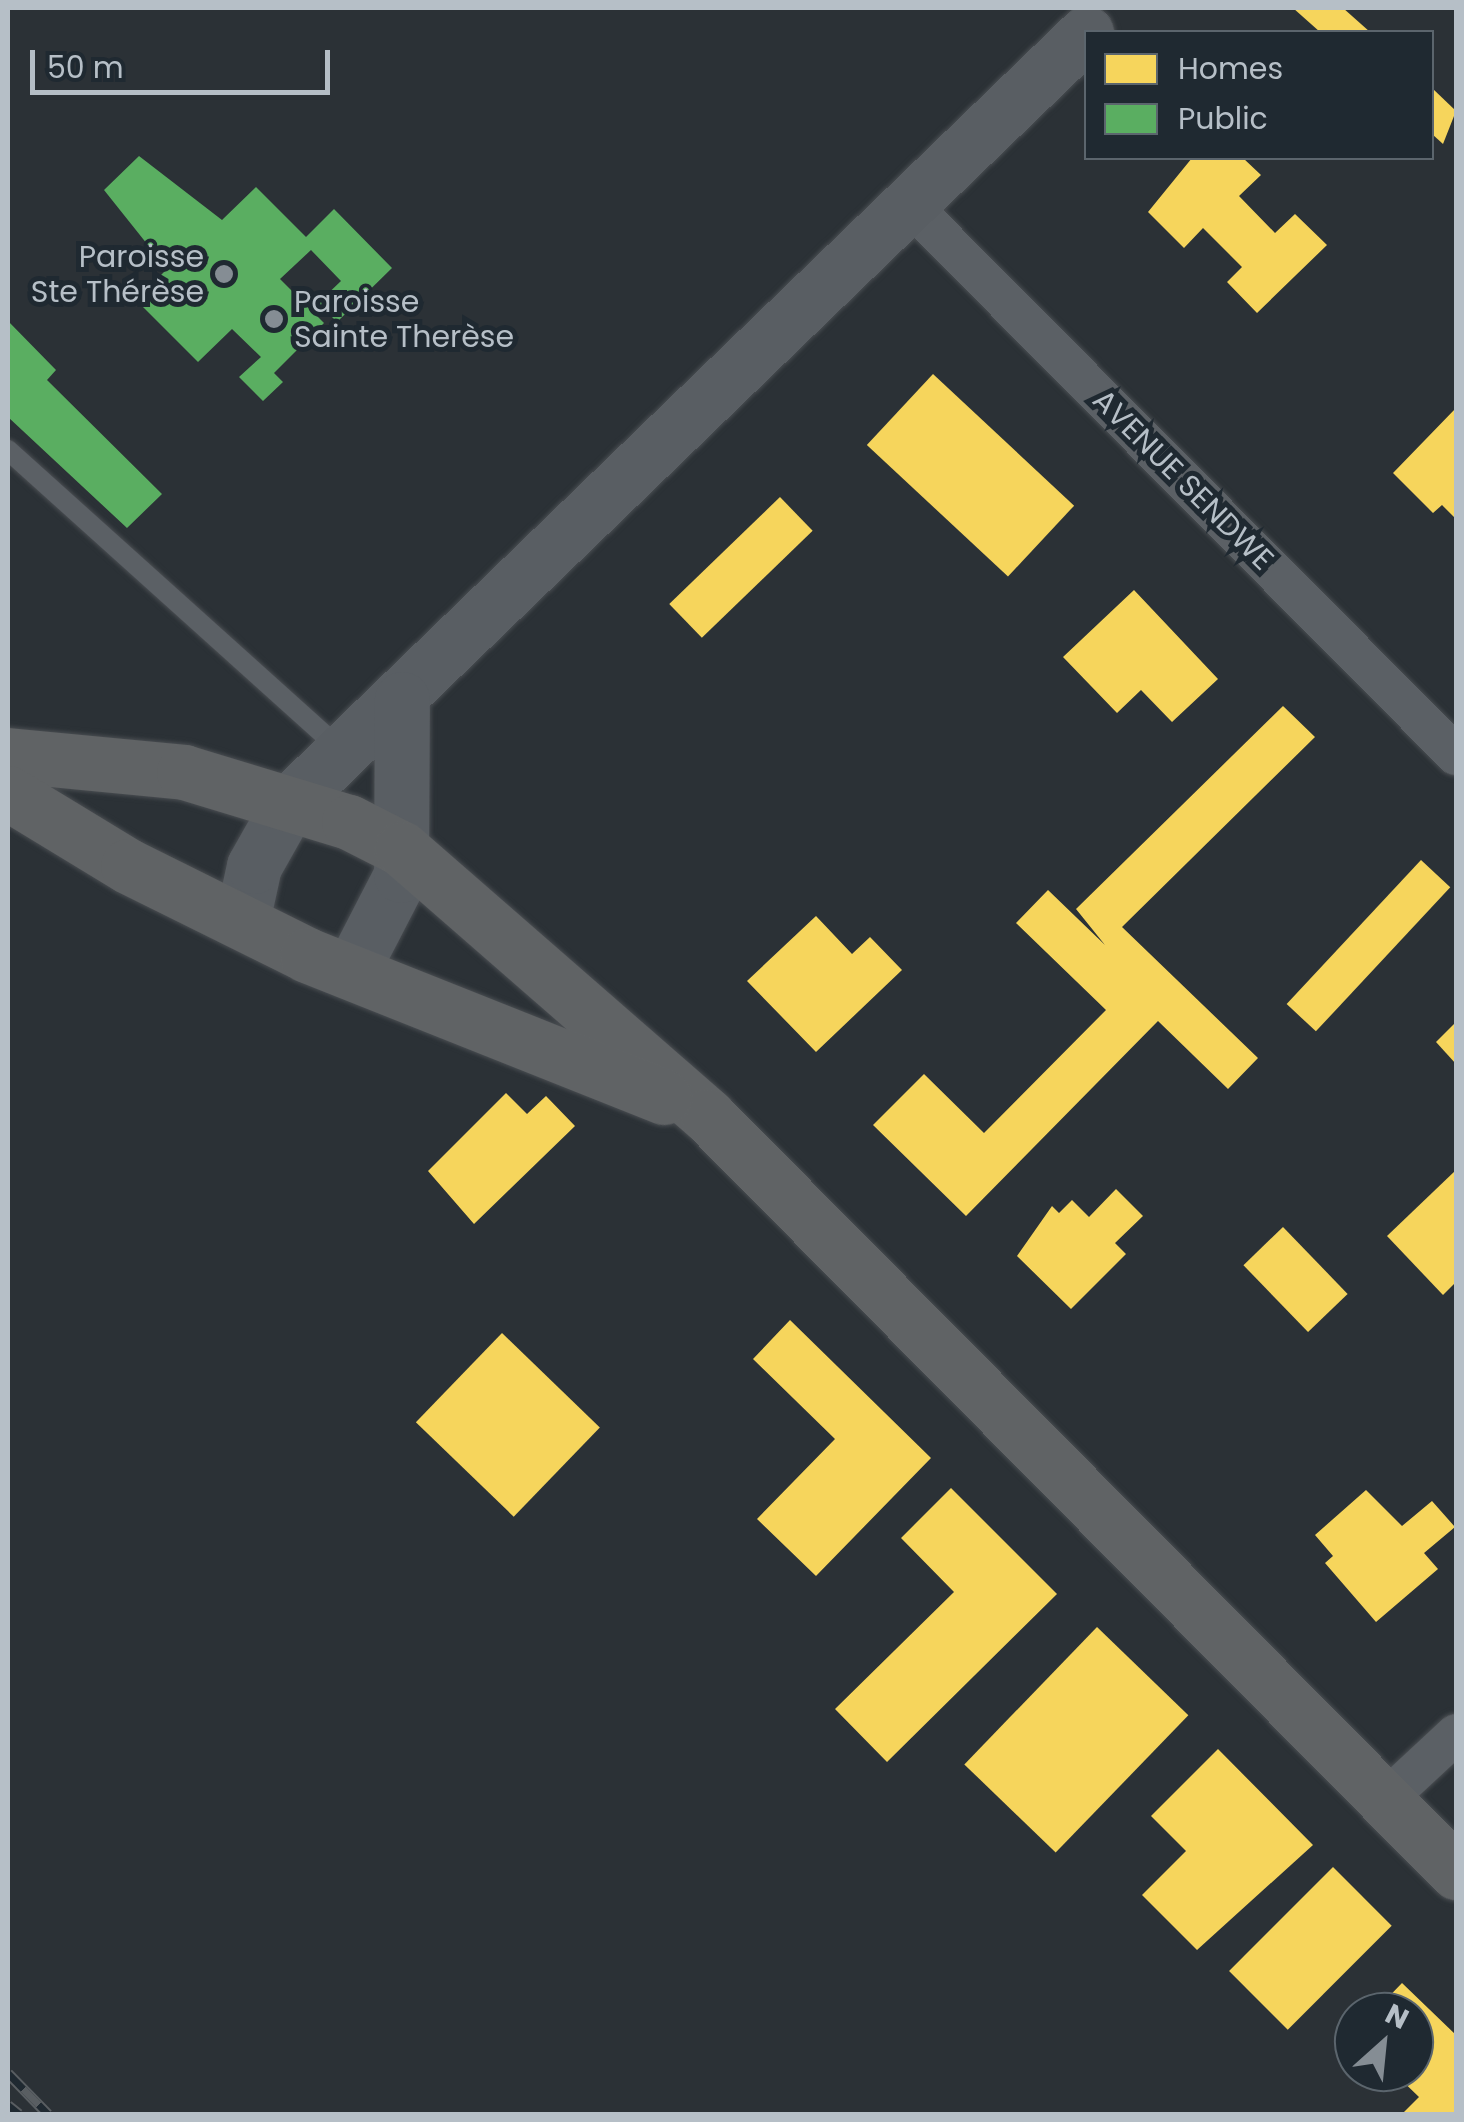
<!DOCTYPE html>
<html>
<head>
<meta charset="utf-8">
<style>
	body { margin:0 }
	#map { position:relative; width:1464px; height:2122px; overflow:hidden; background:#2b3136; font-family:Poppins,sans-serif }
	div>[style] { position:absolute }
	.homes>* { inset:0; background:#f6d55c; transform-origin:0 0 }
	.public>* { inset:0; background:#5aae61 }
	.roads { filter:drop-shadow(0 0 2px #494d51) drop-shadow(0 0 2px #494d51) }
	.lane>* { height:20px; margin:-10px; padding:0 10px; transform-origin:10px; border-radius:10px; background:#5b6065 }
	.street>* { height:40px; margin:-20px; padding:0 20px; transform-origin:20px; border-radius:20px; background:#5b6065 }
	.secondary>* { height:55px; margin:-27.5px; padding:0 27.5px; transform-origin:27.5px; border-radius:27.5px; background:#595e63 }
	.highway>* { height:55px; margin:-27.5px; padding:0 27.5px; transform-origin:27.5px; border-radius:27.5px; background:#606365 }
	.rail>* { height:11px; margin-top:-5.5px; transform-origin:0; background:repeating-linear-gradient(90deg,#1f2931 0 22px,#595e62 0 44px); box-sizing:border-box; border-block:2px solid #595e62 }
	.dots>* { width:28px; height:28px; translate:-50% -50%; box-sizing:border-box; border:5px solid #1f2931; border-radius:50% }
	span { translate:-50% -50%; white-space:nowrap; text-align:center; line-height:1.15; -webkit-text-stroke:10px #1f2931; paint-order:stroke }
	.poi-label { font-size:30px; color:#b6bfc7 }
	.right { translate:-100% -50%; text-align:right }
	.left { translate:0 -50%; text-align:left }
	.street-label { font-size:30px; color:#b6bfc7 }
	.frame { position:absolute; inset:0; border:10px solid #b6bfc7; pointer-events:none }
	.legend { position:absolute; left:1084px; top:30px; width:350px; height:130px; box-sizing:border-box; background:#1f2931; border:2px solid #5b656d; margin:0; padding:12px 18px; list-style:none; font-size:30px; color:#b6bfc7 }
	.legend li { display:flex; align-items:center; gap:20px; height:50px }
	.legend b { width:50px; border:2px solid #5b656d }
	.north { position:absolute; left:1334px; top:1992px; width:100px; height:100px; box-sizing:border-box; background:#1f2931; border:2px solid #5b656d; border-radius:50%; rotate:27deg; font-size:28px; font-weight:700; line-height:40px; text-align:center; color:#b6bfc7 }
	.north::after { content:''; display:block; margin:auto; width:35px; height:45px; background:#858d94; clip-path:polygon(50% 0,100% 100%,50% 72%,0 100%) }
	.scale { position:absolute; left:30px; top:50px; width:300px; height:45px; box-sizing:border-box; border:5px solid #b6bfc7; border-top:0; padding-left:12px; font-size:30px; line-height:35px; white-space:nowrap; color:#b6bfc7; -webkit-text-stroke:8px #1f2931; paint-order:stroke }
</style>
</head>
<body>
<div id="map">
	<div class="homes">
		<div style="clip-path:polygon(1293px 8px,1343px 8px,1370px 32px,1320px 32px)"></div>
		<div style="clip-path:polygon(1432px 88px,1456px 111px,1443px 144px,1432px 134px)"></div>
		<div style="clip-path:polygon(1192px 158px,1243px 158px,1261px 175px,1239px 196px,1275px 233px,1295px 214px,1327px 245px,1257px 313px,1227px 282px,1242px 267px,1203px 228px,1184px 248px,1148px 212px)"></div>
		<div style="left:933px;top:374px;width:193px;height:97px;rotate:43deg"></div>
		<div style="clip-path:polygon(1456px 408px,1456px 519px,1442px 505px,1433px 513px,1393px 473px)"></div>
		<div style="left:780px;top:497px;width:47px;height:154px;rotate:46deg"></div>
		<div style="clip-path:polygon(1134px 590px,1218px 679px,1172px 722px,1141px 690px,1117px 713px,1063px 657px)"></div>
		<div style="clip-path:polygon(1283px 706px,1315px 737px,1122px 927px,1258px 1058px,1228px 1089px,1158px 1021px,966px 1216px,873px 1125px,924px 1074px,984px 1133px,1106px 1010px,1016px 923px,1048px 890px,1105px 945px,1076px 909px)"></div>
		<div style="left:1421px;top:860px;width:40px;height:197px;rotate:43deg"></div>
		<div style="clip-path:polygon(816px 916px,852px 954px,870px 937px,902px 970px,816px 1052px,747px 981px)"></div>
		<div style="clip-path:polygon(1456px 1022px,1456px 1064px,1436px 1042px)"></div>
		<div style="clip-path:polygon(506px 1093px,527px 1114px,546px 1096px,575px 1126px,474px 1224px,428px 1171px)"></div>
		<div style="clip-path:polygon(1456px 1170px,1456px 1282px,1443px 1295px,1387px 1236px)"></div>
		<div style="clip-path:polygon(1116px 1189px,1143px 1216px,1115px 1243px,1126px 1254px,1071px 1309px,1017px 1256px,1052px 1206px,1059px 1213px,1072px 1200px,1089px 1217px)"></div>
		<div style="left:1283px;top:1227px;width:93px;height:55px;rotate:46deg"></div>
		<div style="clip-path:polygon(790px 1320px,931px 1458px,816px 1576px,757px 1519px,835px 1439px,753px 1359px)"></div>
		<div style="left:502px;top:1333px;width:136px;height:124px;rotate:44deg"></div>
		<div style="clip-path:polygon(951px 1488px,1057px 1594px,887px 1762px,835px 1709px,954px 1592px,901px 1538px)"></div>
		<div style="clip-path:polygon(1366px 1490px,1402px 1526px,1432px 1501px,1455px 1527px,1424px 1553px,1438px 1569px,1376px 1622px,1325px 1563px,1333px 1556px,1315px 1535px)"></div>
		<div style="left:1097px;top:1627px;width:127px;height:191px;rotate:44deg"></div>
		<div style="clip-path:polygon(1218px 1749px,1313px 1845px,1197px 1950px,1142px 1895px,1186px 1851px,1151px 1816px)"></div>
		<div style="left:1333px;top:1867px;width:83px;height:147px;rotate:45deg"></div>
		<div style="clip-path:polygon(1402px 1983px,1456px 2035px,1456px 2114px,1402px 2114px,1419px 2097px,1393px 2072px,1414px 2072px,1414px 2012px,1374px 2012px)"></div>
	</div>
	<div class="public">
		<div style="clip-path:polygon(139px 156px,222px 220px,256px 187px,306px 237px,334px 209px,392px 268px,337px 322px,318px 303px,341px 281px,311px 250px,280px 279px,324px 323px,274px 373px,283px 382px,263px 401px,239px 377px,261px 357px,232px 329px,198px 362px,136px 300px,167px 269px,104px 190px)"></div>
		<div style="clip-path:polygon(8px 321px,56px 370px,47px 380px,162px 494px,127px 528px,8px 417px)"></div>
	</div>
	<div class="roads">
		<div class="lane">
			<div style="left:8px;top:450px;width:450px;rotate:42deg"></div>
		</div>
		<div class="street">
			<div style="left:910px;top:205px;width:775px;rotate:45.21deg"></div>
			<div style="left:1384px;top:1801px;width:98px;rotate:-42.9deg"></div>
		</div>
		<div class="secondary">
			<div style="left:242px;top:921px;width:56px;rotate:-77.7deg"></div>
			<div style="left:254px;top:866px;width:73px;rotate:-60.6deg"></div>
			<div style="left:290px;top:802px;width:1107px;rotate:-44.01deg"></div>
			<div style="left:353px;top:968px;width:105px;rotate:-62.7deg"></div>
			<div style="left:401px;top:875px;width:176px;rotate:-89.7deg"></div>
		</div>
		<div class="highway">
			<div style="left:8px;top:755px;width:177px;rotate:5.5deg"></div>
			<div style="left:184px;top:772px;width:172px;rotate:16.9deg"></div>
			<div style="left:349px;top:822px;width:59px;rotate:27deg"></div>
			<div style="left:402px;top:849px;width:406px;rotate:41.1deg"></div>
			<div style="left:708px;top:1116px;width:1064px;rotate:45.3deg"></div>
			<div style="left:8px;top:793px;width:140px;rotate:31.3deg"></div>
			<div style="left:128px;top:866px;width:200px;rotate:26.4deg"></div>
			<div style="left:307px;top:955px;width:384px;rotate:21.7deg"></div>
		</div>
	</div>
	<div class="rail">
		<div style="left:8px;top:2073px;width:57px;rotate:45.7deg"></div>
		<div style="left:8px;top:2105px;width:14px;rotate:39deg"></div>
	</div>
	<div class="dots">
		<div style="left:224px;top:274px;background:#858d94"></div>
		<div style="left:274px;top:319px;background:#858d94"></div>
	</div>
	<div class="poi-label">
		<span class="right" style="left:204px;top:274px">Paroisse<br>Ste Thérèse</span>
		<span class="left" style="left:294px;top:319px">Paroisse<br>Sainte Therèse</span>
	</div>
	<div class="street-label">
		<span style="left:1183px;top:480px;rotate:45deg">AVENUE SENDWE</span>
	</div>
	<div class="frame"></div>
	<ul class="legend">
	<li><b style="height:28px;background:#f6d55c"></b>Homes</li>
	<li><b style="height:28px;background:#5aae61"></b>Public</li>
	</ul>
	<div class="north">N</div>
	<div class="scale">50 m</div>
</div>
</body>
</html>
